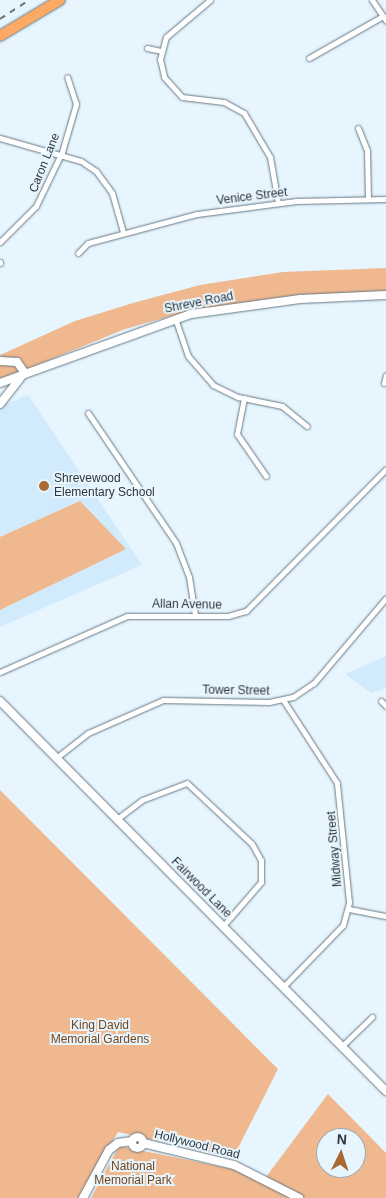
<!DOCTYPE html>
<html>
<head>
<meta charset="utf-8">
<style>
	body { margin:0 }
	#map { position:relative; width:386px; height:1198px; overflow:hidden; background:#e6f5fe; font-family:Arial,sans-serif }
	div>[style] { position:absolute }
	.built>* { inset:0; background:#d2ebfc }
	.green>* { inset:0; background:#f0b88e }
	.roads { filter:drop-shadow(0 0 1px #687883) drop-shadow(0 0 1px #687883) }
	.street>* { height:5px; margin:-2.5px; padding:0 2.5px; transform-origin:2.5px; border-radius:2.5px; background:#fff }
	.secondary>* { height:8px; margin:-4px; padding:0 4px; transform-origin:4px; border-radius:4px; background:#fff }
	.secondary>.ring { margin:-4px; padding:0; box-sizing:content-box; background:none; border:8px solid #fff; border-radius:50% }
	.highway>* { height:10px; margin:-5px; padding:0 5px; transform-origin:5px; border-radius:5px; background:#fca965 }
	.rail>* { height:2px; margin-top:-1px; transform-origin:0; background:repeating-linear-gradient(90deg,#687278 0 6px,transparent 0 12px) }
	.dots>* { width:14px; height:14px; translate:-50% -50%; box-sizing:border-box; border:2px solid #e6f5fe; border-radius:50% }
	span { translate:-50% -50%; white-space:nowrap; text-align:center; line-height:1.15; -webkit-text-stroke:4px #e6f5fe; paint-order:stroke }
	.street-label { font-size:12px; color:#2f363b }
	.poi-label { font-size:12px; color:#2f363b }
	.left { translate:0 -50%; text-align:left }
	.park-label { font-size:12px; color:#75451a }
	.north { position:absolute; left:316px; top:1128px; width:50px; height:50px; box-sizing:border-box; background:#e6f5fe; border:1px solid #9da9b0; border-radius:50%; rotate:4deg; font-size:14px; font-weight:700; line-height:20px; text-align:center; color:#2f363b }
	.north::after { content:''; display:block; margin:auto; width:18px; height:22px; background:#aa6933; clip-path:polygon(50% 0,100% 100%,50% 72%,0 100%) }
</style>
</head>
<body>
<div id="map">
	<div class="built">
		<div style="clip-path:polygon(28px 395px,142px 565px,0 627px,0 407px)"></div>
		<div style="clip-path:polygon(386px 656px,386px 688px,371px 693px,345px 674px)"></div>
	</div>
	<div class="green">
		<div style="clip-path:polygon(386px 268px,386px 292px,274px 298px,178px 314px,125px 329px,0 380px,0 365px,5px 363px,0 355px,75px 321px,133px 303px,200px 285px,283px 272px)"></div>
		<div style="clip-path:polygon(80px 501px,126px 549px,0 610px,0 537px)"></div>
		<div style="clip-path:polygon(0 790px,278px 1069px,233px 1158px,118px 1132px,78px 1198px,0 1198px)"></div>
		<div style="clip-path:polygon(evenodd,328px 1094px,386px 1153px,386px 1198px,304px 1198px,266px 1177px,328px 1094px,326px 1138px,356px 1138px,356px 1168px,326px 1168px,326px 1138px)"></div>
		<div style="clip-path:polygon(119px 1146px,237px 1170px,290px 1198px,91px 1198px)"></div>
	</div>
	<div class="roads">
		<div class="street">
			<div style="left:210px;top:0;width:57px;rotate:139.9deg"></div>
			<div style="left:166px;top:37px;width:23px;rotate:105deg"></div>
			<div style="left:160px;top:59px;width:18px;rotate:77deg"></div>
			<div style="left:164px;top:77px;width:27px;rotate:48deg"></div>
			<div style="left:182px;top:97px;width:42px;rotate:6.8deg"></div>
			<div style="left:224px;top:102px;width:23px;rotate:29deg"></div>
			<div style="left:244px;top:113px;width:51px;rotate:59.4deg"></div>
			<div style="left:270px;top:157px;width:47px;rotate:80.1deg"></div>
			<div style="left:372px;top:0;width:25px;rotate:56deg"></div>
			<div style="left:147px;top:48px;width:14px;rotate:12deg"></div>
			<div style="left:309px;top:58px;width:85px;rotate:-29.6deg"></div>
			<div style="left:358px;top:128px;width:24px;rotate:68deg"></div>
			<div style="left:367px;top:150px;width:49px;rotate:88.8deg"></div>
			<div style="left:0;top:138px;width:84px;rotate:15.9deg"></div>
			<div style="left:81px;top:161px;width:18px;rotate:34deg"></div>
			<div style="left:96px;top:171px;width:27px;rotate:54deg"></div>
			<div style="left:112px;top:193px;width:41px;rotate:74.2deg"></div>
			<div style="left:0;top:242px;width:51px;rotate:-45deg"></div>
			<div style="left:36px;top:206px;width:60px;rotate:-64.3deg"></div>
			<div style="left:62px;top:152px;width:50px;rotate:-73.7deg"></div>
			<div style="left:76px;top:104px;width:28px;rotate:-108deg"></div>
			<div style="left:78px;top:253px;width:14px;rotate:-45deg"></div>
			<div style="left:88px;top:243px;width:113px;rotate:-14.9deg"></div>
			<div style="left:197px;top:214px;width:100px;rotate:-7.5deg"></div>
			<div style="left:296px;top:201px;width:90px;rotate:-1.3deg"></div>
			<div style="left:0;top:262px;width:1px;rotate:90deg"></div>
			<div style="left:175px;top:318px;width:40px;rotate:71.1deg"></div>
			<div style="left:188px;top:356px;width:38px;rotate:49deg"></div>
			<div style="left:213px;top:385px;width:28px;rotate:26deg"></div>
			<div style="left:238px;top:397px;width:45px;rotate:11.6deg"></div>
			<div style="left:282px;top:406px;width:32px;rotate:39deg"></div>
			<div style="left:384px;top:383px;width:8px;rotate:-76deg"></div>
			<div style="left:244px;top:398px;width:37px;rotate:101deg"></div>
			<div style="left:237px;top:434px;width:51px;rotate:55.4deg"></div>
			<div style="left:88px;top:413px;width:157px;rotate:55.9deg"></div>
			<div style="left:176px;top:543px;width:36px;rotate:69deg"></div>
			<div style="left:189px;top:577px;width:39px;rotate:81deg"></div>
			<div style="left:0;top:672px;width:139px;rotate:-23.8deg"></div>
			<div style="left:127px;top:616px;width:101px"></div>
			<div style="left:228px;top:616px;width:19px;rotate:-16deg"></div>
			<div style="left:246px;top:611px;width:199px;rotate:-45.4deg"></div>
			<div style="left:381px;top:701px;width:7px;rotate:45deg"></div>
			<div style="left:56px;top:758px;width:41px;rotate:-38deg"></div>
			<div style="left:88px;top:733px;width:82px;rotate:-23.7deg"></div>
			<div style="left:163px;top:700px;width:106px;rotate:1.1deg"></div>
			<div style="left:269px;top:702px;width:25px;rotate:-12deg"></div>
			<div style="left:293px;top:697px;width:25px;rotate:-34deg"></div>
			<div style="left:314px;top:683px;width:111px;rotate:-49.7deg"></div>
			<div style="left:117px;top:819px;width:31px;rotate:-37deg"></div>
			<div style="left:142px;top:800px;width:48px;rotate:-20.7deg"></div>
			<div style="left:187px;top:783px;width:89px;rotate:43.2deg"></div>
			<div style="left:252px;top:844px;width:18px;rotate:61deg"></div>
			<div style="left:261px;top:860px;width:22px;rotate:90deg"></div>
			<div style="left:261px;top:882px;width:58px;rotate:130.8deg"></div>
			<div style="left:349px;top:909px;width:38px;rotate:11deg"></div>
			<div style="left:283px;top:987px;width:86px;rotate:-45.9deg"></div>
			<div style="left:343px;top:925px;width:24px;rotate:-75deg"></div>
			<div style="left:349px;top:902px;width:120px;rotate:-95.8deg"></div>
			<div style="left:337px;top:783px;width:99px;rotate:-123deg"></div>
			<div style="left:342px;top:1046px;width:42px;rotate:-44deg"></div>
		</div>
		<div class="secondary">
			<div style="left:0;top:361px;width:17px;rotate:3deg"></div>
			<div style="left:17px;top:362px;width:14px;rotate:54deg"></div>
			<div style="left:0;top:383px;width:203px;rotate:-19.9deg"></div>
			<div style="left:191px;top:314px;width:110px;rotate:-7.8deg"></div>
			<div style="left:300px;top:299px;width:86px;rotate:-2.7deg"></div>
			<div style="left:0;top:404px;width:36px;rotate:-52deg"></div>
			<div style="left:0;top:701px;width:549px;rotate:45.3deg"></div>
			<div class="ring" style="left:131.5px;top:1136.5px;width:3px;height:3px"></div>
			<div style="left:143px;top:1143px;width:94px;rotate:13.6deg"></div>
			<div style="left:234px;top:1165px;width:73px;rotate:26.9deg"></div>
			<div style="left:83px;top:1198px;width:55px;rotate:-61.6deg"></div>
			<div style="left:109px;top:1150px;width:11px;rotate:-38deg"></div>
			<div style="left:118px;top:1143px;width:14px;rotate:-8deg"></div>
		</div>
		<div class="highway">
			<div style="left:0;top:36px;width:70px;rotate:-31deg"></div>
		</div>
	</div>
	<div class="rail">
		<div style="left:0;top:19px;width:35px;rotate:-33deg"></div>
	</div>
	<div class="dots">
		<div style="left:44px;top:486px;background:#aa6933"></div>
	</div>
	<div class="street-label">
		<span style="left:45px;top:163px;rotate:-68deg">Caron Lane</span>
		<span style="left:252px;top:197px;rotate:-7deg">Venice Street</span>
		<span style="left:199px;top:303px;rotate:-11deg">Shreve Road</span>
		<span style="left:187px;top:605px;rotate:1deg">Allan Avenue</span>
		<span style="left:236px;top:691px;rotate:1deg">Tower Street</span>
		<span style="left:335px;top:849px;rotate:-95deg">Midway Street</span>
		<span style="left:201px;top:888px;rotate:45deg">Fairwood Lane</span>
		<span style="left:197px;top:1145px;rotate:14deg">Hollywood Road</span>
	</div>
	<div class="poi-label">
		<span class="left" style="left:54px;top:486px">Shrevewood<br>Elementary School</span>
	</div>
	<div class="park-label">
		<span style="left:100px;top:1033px">King David<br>Memorial Gardens</span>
		<span style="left:133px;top:1174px">National<br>Memorial Park</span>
	</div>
	<div class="north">N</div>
</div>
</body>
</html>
